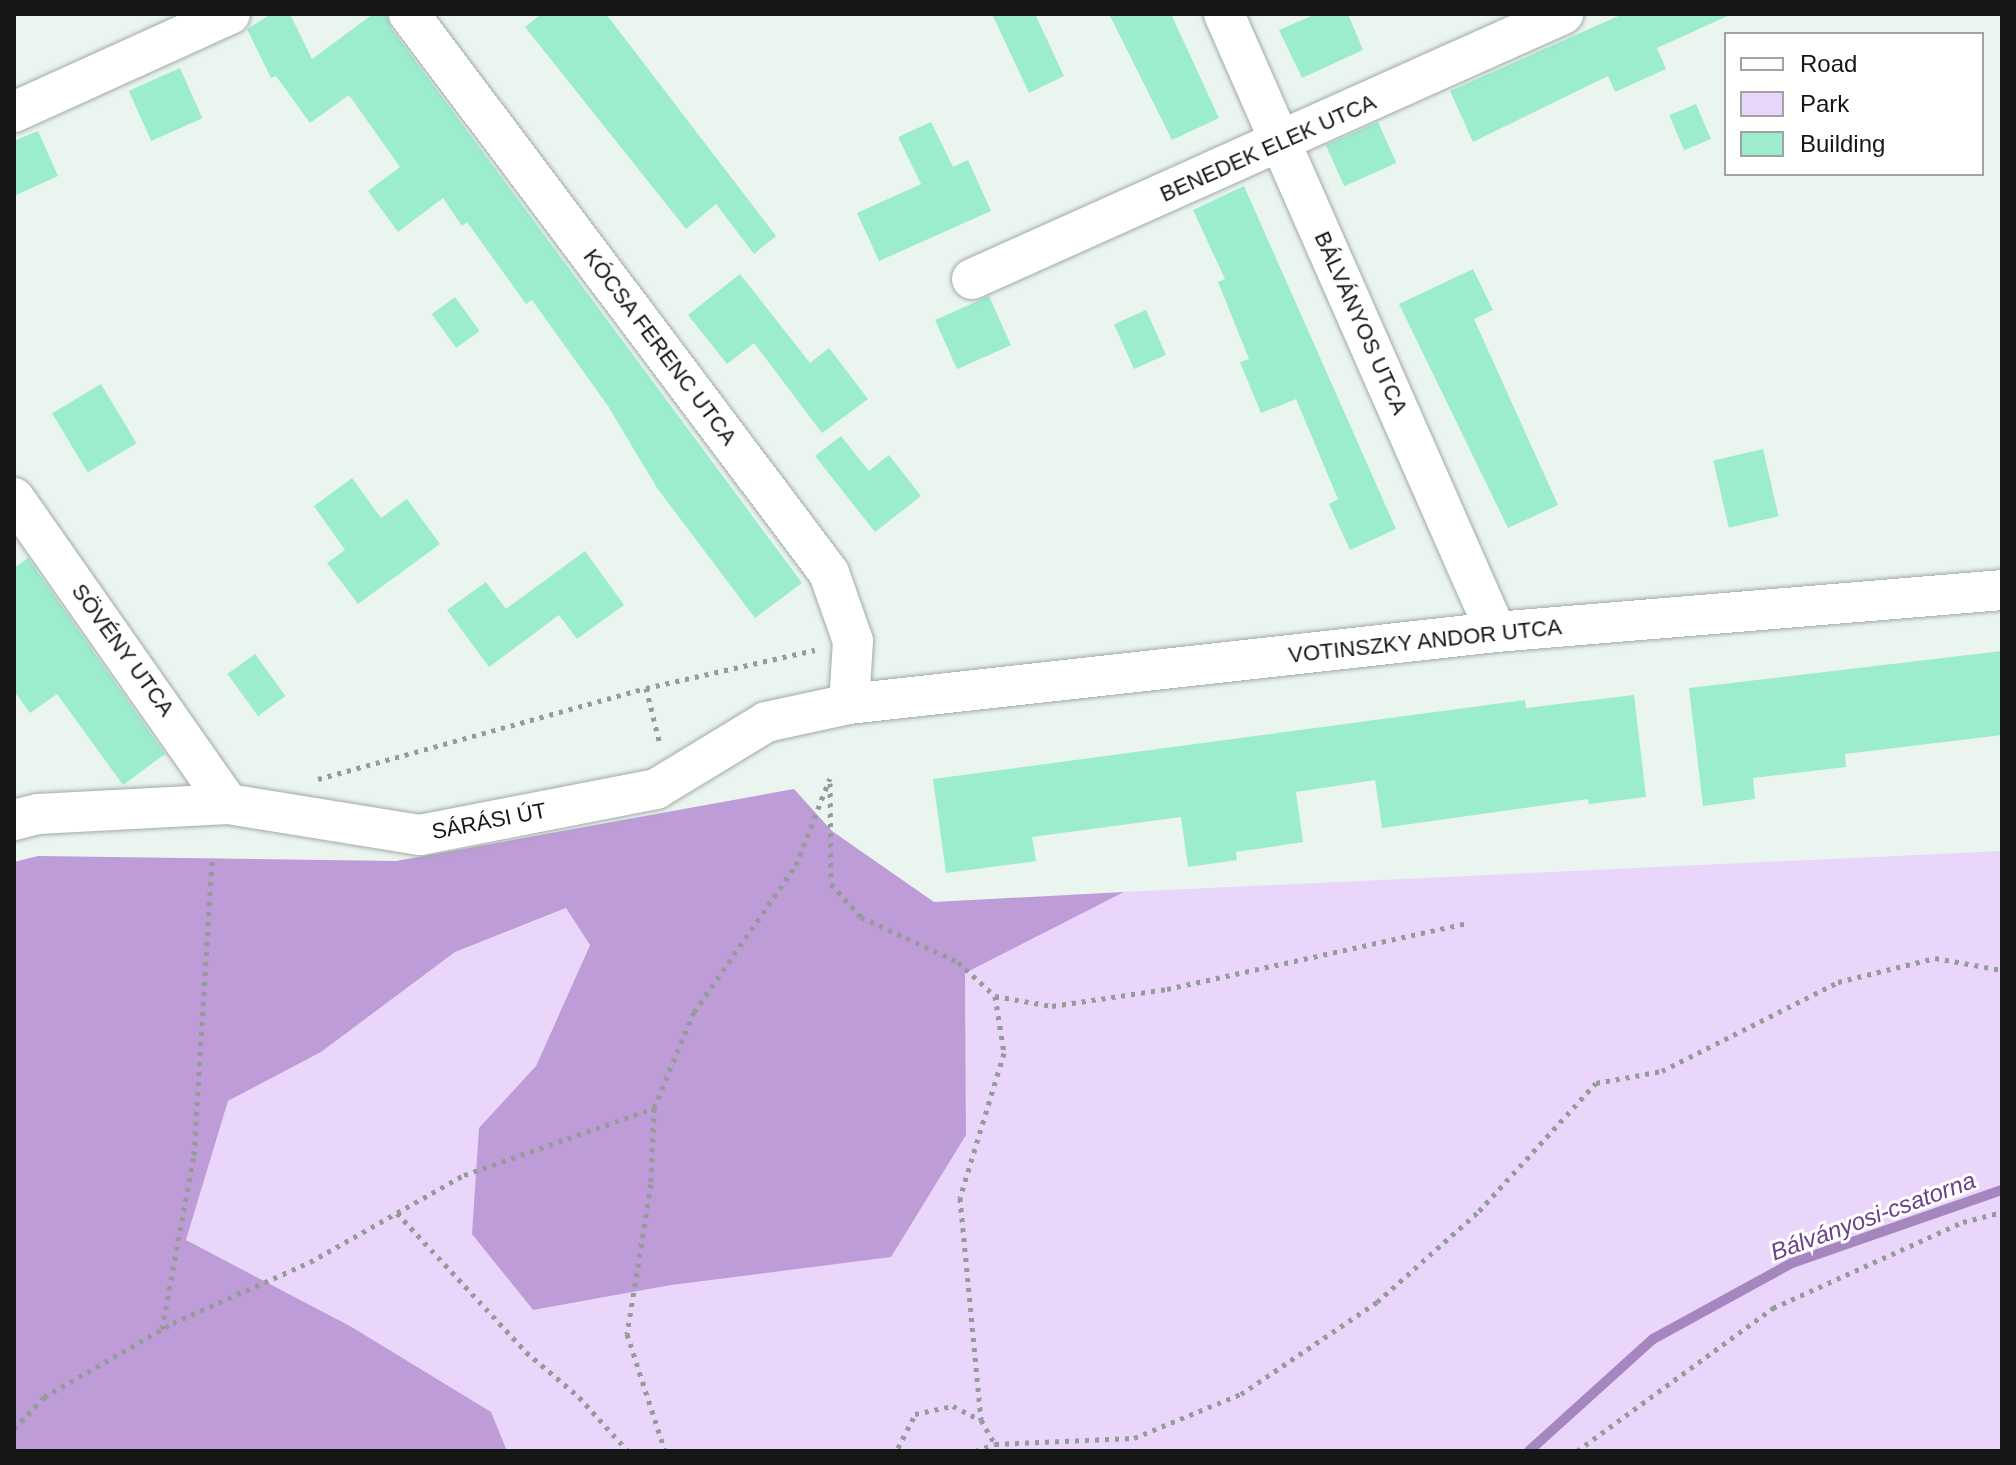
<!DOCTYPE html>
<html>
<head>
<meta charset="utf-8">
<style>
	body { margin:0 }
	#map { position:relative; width:2016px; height:1465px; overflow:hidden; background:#ebf5f0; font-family:Arial,sans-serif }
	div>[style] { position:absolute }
	.green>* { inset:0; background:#e9d6fa }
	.forest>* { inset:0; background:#bd9cd7 }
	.stream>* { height:10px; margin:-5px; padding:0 5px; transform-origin:5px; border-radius:5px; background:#a686bf }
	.building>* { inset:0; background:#9cecce; transform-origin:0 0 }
	.path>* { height:5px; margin-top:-2.5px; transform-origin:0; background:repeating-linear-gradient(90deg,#949b98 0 4px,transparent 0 10px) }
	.roads { filter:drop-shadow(0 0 2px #a0aaa6) drop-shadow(0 0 2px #a0aaa6) }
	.minor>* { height:40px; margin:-20px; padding:0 20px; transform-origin:20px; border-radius:20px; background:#fff }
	span { translate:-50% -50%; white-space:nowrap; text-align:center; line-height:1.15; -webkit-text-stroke:6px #fff; paint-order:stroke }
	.street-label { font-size:22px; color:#141716 }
	.water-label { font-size:24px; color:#6c4289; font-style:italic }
	.frame { position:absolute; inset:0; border:16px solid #141716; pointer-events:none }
	.legend { position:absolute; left:1724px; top:32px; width:260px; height:144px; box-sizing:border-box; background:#fff; border:2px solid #a1a2a2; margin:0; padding:10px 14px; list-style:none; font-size:24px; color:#141716 }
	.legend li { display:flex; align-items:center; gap:16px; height:40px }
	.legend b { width:40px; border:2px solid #a1a2a2 }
</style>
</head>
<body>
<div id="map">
	<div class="green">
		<div style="clip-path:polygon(2002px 851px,2002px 1451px,507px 1451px,490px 1412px,350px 1326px,186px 1240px,228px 1101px,321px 1052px,455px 952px,567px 908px,590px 944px,536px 1066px,479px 1129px,473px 1234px,533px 1310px,671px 1285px,966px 1135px,965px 972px,1124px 892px)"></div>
	</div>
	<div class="forest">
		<div style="clip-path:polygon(794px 789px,832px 831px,934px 902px,1124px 892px,965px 973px,966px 1135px,891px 1257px,671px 1285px,533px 1310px,472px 1234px,479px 1128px,536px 1066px,590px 945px,566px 908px,455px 952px,321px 1052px,228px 1101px,186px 1240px,350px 1326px,491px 1412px,507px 1451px,14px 1451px,14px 862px,38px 856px,396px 861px)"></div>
	</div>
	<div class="stream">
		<div style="left:1529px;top:1451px;width:167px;rotate:-42.1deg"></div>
		<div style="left:1653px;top:1339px;width:158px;rotate:-28.7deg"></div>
		<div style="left:1792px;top:1263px;width:222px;rotate:-19.2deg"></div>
	</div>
	<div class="building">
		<div style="clip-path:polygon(271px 14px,290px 14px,312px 59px,373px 14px,386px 14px,391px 28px,802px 583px,755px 618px,657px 488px,608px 406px,532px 300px,526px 304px,467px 222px,462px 226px,443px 198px,398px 232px,368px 191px,400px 167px,349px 95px,310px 123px,276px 76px,271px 78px,247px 29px)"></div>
		<div style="clip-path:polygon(541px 14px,606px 14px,776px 236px,754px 254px,716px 204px,686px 229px,525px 27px)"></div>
		<div style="clip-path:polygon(992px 14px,1035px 14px,1064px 76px,1029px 93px)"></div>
		<div style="clip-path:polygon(1109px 14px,1171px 14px,1219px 118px,1172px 140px)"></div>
		<div style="clip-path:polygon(1316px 14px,1348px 14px,1363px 50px,1302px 78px,1279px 30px)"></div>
		<div style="clip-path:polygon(1623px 14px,1732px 14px,1657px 48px,1666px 69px,1615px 92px,1608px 76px,1473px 142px,1450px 91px)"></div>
		<div style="left:180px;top:68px;width:55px;height:56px;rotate:66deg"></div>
		<div style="left:1696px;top:104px;width:38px;height:29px;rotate:67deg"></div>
		<div style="clip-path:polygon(931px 122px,953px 167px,968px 160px,991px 211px,879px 261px,857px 213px,921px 184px,898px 137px)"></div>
		<div style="left:1378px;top:122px;width:45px;height:57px;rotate:66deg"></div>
		<div style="clip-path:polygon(38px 131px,58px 176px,14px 196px,14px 141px)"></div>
		<div style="clip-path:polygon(1244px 186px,1396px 529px,1350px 550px,1329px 504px,1338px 499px,1296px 399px,1261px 413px,1240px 362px,1249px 359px,1218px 282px,1225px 279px,1193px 210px)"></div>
		<div style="clip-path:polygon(1473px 269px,1493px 310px,1474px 319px,1558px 505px,1508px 528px,1399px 304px)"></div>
		<div style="clip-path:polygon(740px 274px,810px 363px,829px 348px,868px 399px,822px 433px,754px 343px,727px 364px,688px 315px)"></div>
		<div style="left:989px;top:296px;width:54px;height:59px;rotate:66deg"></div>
		<div style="left:455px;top:297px;width:42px;height:29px;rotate:54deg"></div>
		<div style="left:1146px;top:310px;width:49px;height:35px;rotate:66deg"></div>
		<div style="left:101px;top:384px;width:69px;height:57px;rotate:59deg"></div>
		<div style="clip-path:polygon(841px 436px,869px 471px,889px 455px,921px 496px,875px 532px,815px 456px)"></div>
		<div style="left:1763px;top:449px;width:69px;height:51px;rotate:77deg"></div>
		<div style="clip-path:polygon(352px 478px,381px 518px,407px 499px,440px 544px,358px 604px,327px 563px,345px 550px,314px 506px)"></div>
		<div style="clip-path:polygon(585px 551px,624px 605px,577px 639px,559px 615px,489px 667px,447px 610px,486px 582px,506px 609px)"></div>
		<div style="clip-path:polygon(28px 558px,165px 754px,123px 785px,57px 694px,30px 713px,14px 691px,14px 568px)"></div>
		<div style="clip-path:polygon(2002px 651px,2002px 735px,1845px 754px,1846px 767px,1753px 778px,1755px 799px,1703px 806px,1689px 688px)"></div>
		<div style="left:255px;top:654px;width:52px;height:34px;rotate:54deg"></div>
		<div style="clip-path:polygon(1634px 695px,1646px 797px,1589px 804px,1588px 799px,1382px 828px,1375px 780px,1296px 792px,1303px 842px,1236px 852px,1237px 860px,1188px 867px,1181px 817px,1032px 837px,1036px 861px,946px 873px,933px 779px,1525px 700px,1526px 708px)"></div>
	</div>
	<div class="path">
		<div style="left:646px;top:688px;width:58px;rotate:76deg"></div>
		<div style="left:318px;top:779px;width:340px;rotate:-15.5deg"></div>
		<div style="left:646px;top:688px;width:173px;rotate:-12.7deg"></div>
		<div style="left:830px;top:783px;width:101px;rotate:89.4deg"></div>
		<div style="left:831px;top:884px;width:45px;rotate:47.7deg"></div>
		<div style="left:861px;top:917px;width:107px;rotate:24.9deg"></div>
		<div style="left:958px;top:962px;width:50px;rotate:42.6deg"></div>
		<div style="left:995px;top:996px;width:58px;rotate:81deg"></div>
		<div style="left:1004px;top:1053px;width:152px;rotate:106.9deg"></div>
		<div style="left:960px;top:1198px;width:223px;rotate:84.6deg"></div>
		<div style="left:995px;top:996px;width:58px;rotate:10deg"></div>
		<div style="left:1052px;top:1006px;width:116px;rotate:-8.4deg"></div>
		<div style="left:1167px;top:989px;width:307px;rotate:-12.4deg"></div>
		<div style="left:654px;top:1108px;width:76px;rotate:92.3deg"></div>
		<div style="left:651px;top:1184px;width:152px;rotate:99.1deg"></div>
		<div style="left:627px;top:1334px;width:123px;rotate:72deg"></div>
		<div style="left:397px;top:1213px;width:190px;rotate:47.1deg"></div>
		<div style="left:526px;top:1352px;width:70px;rotate:40.3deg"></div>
		<div style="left:579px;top:1397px;width:73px;rotate:47.8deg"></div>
		<div style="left:162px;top:1329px;width:177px;rotate:-79.6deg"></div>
		<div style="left:194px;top:1155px;width:298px;rotate:-86.5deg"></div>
		<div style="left:14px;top:1429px;width:44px;rotate:-46.8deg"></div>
		<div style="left:44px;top:1397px;width:149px;rotate:-29.8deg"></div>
		<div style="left:173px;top:1323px;width:150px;rotate:-24deg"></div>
		<div style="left:310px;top:1262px;width:177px;rotate:-29.5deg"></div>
		<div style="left:464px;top:1175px;width:201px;rotate:-19.4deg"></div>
		<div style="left:654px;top:1108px;width:104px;rotate:-67.4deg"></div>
		<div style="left:694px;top:1012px;width:179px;rotate:-55.2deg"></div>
		<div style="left:796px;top:865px;width:93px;rotate:-68.7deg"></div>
		<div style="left:898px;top:1448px;width:38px;rotate:-63deg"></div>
		<div style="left:915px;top:1414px;width:39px;rotate:-12deg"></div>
		<div style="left:953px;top:1406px;width:31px;rotate:27deg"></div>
		<div style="left:981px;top:1420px;width:28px;rotate:60deg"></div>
		<div style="left:888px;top:1451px;width:16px"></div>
		<div style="left:975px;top:1451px;width:21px;rotate:-19deg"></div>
		<div style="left:995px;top:1444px;width:139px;rotate:-2.5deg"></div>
		<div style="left:1134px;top:1438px;width:116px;rotate:-22.4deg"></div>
		<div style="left:1241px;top:1394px;width:164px;rotate:-34.1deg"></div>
		<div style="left:1377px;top:1302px;width:137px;rotate:-41.7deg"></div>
		<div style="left:1479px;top:1211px;width:173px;rotate:-47.6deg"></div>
		<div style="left:1596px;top:1083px;width:67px;rotate:-10.3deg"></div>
		<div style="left:1662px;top:1071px;width:197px;rotate:-26.8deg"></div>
		<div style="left:1838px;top:982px;width:100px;rotate:-13.9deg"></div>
		<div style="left:1935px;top:958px;width:68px;rotate:10.2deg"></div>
		<div style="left:1577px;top:1451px;width:243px;rotate:-36.1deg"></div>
		<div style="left:1773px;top:1308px;width:209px;rotate:-24.4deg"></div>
		<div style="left:1963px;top:1222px;width:40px;rotate:-14.4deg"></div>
	</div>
	<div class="roads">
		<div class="minor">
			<div style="left:409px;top:14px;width:699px;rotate:53.08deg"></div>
			<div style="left:829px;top:573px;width:72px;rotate:70.6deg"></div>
			<div style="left:853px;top:641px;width:63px;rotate:93.6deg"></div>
			<div style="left:1224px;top:14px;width:675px;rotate:66.24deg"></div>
			<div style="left:14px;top:112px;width:237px;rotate:-24.4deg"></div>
			<div style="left:972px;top:279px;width:648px;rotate:-24.15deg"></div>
			<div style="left:14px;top:498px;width:373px;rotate:55deg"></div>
			<div style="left:14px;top:820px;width:25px;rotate:-14deg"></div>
			<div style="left:38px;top:814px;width:190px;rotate:-3deg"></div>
			<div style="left:228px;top:804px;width:194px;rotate:9.2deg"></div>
			<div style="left:420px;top:835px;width:240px;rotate:-11deg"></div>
			<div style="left:656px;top:789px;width:129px;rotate:-31.3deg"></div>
			<div style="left:766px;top:722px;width:85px;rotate:-12.2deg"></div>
			<div style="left:849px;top:704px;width:651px;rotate:-6.35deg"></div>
			<div style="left:1496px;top:632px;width:508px;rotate:-4.74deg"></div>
		</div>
	</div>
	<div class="street-label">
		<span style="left:1268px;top:148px;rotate:-24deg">BENEDEK ELEK UTCA</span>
		<span style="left:1361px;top:323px;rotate:66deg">BÁLVÁNYOS UTCA</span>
		<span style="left:660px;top:347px;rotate:53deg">KÓCSA FERENC UTCA</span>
		<span style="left:1425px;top:641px;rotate:-6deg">VOTINSZKY ANDOR UTCA</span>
		<span style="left:123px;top:650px;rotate:54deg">SÖVÉNY UTCA</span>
		<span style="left:489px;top:821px;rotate:-11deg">SÁRÁSI ÚT</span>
	</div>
	<div class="water-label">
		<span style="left:1873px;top:1216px;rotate:-20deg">Bálványosi-csatorna</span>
	</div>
	<div class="frame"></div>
	<ul class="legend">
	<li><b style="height:10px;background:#fff"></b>Road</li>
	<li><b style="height:22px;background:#e9d6fa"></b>Park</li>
	<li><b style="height:22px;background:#9cecce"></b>Building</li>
	</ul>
</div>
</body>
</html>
